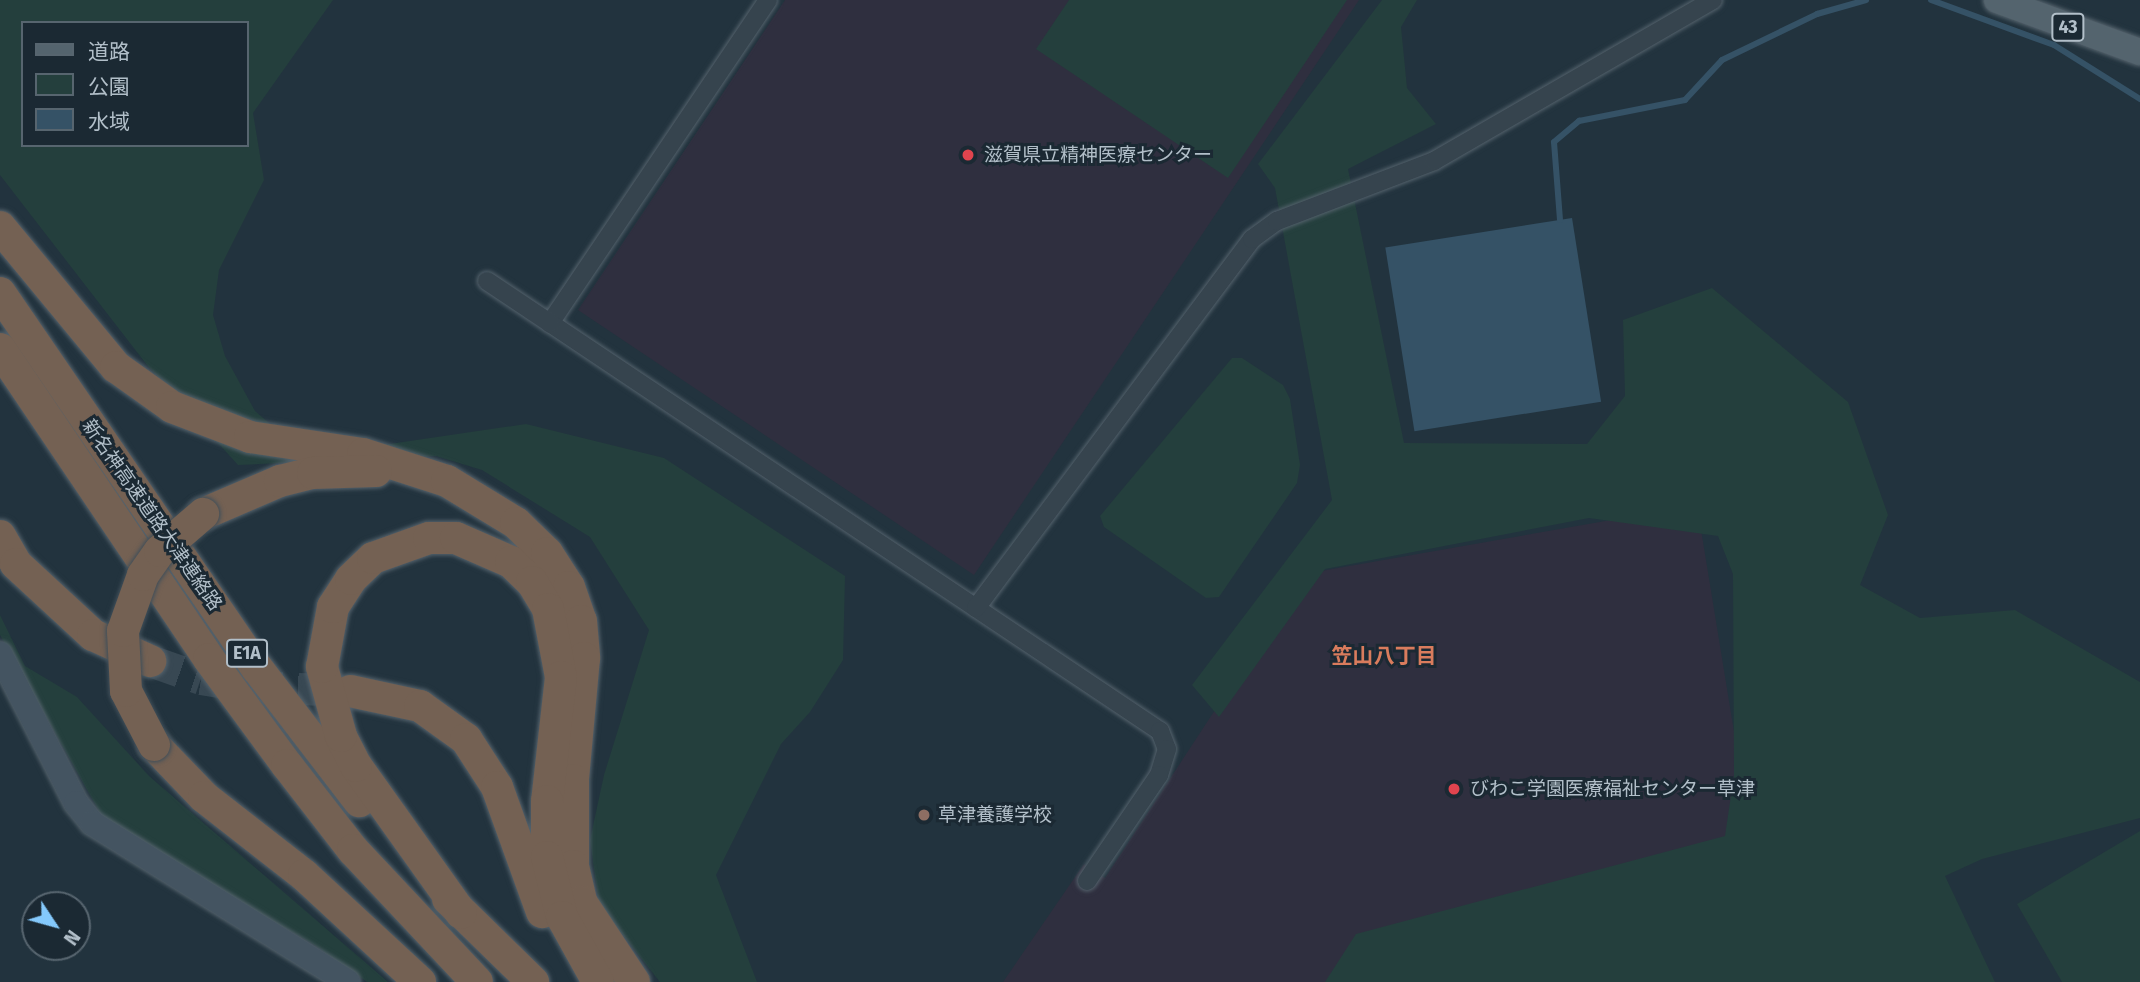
<!DOCTYPE html>
<html>
<head>
<meta charset="utf-8">
<style>
	body { margin:0 }
	#map { position:relative; width:2140px; height:982px; overflow:hidden; background:#22333e; font-family:"Fira Sans","Noto Sans JP",sans-serif }
	div>[style] { position:absolute }
	.medical>* { inset:0; background:#2f2f3f }
	.green>* { inset:0; background:#243f3d }
	.water>* { inset:0; background:#355266; transform-origin:0 0 }
	.stream>* { height:6px; margin:-3px; padding:0 3px; transform-origin:3px; border-radius:3px; background:#355266 }
	.highway-tunnel>* { height:32px; margin-top:-16px; transform-origin:0; background:repeating-linear-gradient(90deg,#384853 0 32px,transparent 0 48px) }
	.roads { filter:drop-shadow(0 0 2px #54626c) drop-shadow(0 0 2px #54626c) }
	.street>* { height:18px; margin:-9px; padding:0 9px; transform-origin:9px; border-radius:9px; background:#36444e }
	.secondary>* { height:24px; margin:-12px; padding:0 12px; transform-origin:12px; border-radius:12px; background:#445461 }
	.primary>* { height:26px; margin:-13px; padding:0 13px; transform-origin:13px; border-radius:13px; background:#54646e }
	.highway>* { height:32px; margin:-16px; padding:0 16px; transform-origin:16px; border-radius:16px; background:#746153 }
	.bridges { filter:drop-shadow(0 0 2px #414f59) drop-shadow(0 0 2px #414f59) }
	.highway-bridge>* { height:32px; margin:-16px; padding:0 16px; transform-origin:16px; border-radius:16px; background:#746153 }
	.dots>* { width:19px; height:19px; translate:-50% -50%; box-sizing:border-box; border:4px solid #1b2933; border-radius:50% }
	span { translate:-50% -50%; white-space:nowrap; text-align:center; line-height:1.15; -webkit-text-stroke:6px #1b2933; paint-order:stroke }
	.shield-label span { padding:2px 5px; background:#1b2933; border:2px solid; border-radius:5px; -webkit-text-stroke-width:0 }
	.shield-label { font-size:18px; color:#b2bfc9; font-weight:700 }
	.poi-label { font-size:19px; color:#b2bfc9 }
	.left { translate:0 -50%; text-align:left }
	.street-label { font-size:19px; color:#b2bfc9 }
	.neighbourhood-label { font-size:21px; color:#d97c5d; font-weight:700 }
	.legend { position:absolute; left:21px; top:21px; width:228px; height:126px; box-sizing:border-box; background:#1b2933; border:2px solid #57656f; margin:0; padding:9px 12px; list-style:none; font-size:21px; color:#b2bfc9 }
	.legend li { display:flex; align-items:center; gap:14px; height:35px }
	.legend b { width:35px; border:2px solid #57656f }
	.north { position:absolute; left:21px; top:891px; width:70px; height:70px; box-sizing:border-box; background:#1b2933; border:2px solid #57656f; border-radius:50%; rotate:126deg; font-size:19px; font-weight:700; line-height:28px; text-align:center; color:#b2bfc9 }
	.north::after { content:''; display:block; margin:auto; width:24px; height:32px; background:#84c9fc; clip-path:polygon(50% 0,100% 100%,50% 72%,0 100%) }
</style>
</head>
<body>
<div id="map">
	<div class="medical">
		<div style="clip-path:polygon(785px 0,1359px 0,974px 575px,578px 310px)"></div>
		<div style="clip-path:polygon(1697px 505px,1753px 848px,1355px 982px,1003px 982px,1084px 864px,1105px 878px,1304px 574px)"></div>
	</div>
	<div class="green">
		<div style="clip-path:polygon(evenodd,0 0,333px 0,253px 113px,264px 180px,219px 270px,213px 315px,225px 356px,255px 411px,308px 456px,526px 424px,664px 458px,845px 576px,843px 660px,810px 712px,781px 744px,716px 875px,757px 982px,660px 982px,599px 905px,590px 840px,604px 775px,649px 630px,590px 537px,482px 470px,436px 456px,238px 465px,147px 365px,0 175px,0 0,23px 23px,247px 23px,247px 145px,23px 145px,23px 23px)"></div>
		<div style="clip-path:polygon(1069px 0,1347px 0,1228px 178px,1036px 49px)"></div>
		<div style="clip-path:polygon(1382px 0,1417px 0,1401px 27px,1407px 88px,1436px 124px,1348px 169px,1404px 443px,1587px 444px,1625px 396px,1623px 320px,1712px 288px,1848px 402px,1888px 515px,1860px 585px,1920px 618px,2015px 610px,2140px 682px,2140px 818px,1982px 859px,1945px 876px,1995px 982px,1325px 982px,1356px 934px,1725px 836px,1734px 775px,1733px 574px,1718px 536px,1589px 518px,1325px 569px,1219px 717px,1192px 685px,1332px 500px,1275px 188px,1258px 164px)"></div>
		<div style="clip-path:polygon(1232px 358px,1242px 358px,1283px 385px,1290px 399px,1300px 465px,1297px 483px,1219px 597px,1206px 598px,1104px 527px,1100px 516px)"></div>
		<div style="clip-path:polygon(0 615px,25px 666px,77px 697px,149px 776px,388px 982px,367px 982px,313px 944px,146px 849px,103px 818px,0 635px)"></div>
		<div style="clip-path:polygon(2140px 831px,2140px 982px,2062px 982px,2017px 904px)"></div>
	</div>
	<div class="water">
		<div style="left:1572px;top:218px;width:186px;height:189px;rotate:81deg"></div>
	</div>
	<div class="stream">
		<div style="left:1931px;top:0;width:131px;rotate:20.1deg"></div>
		<div style="left:2054px;top:45px;width:102px;rotate:32.1deg"></div>
		<div style="left:1560px;top:220px;width:78px;rotate:-94.4deg"></div>
		<div style="left:1554px;top:142px;width:33px;rotate:-40deg"></div>
		<div style="left:1579px;top:121px;width:108px;rotate:-11.2deg"></div>
		<div style="left:1685px;top:100px;width:54px;rotate:-47.2deg"></div>
		<div style="left:1722px;top:60px;width:106px;rotate:-25.8deg"></div>
		<div style="left:1817px;top:14px;width:51px;rotate:-15.9deg"></div>
	</div>
	<div class="highway-tunnel">
		<div style="left:150px;top:661px;width:54px;rotate:19.4deg"></div>
		<div style="left:201px;top:679px;width:50px;rotate:9.3deg"></div>
		<div style="left:250px;top:687px;width:100px;rotate:2.3deg"></div>
	</div>
	<div class="roads">
		<div class="street">
			<div style="left:768px;top:0;width:390px;rotate:124deg"></div>
			<div style="left:550px;top:323px;width:734px;rotate:33.78deg"></div>
			<div style="left:1160px;top:731px;width:19px;rotate:69deg"></div>
			<div style="left:1167px;top:749px;width:27px;rotate:107deg"></div>
			<div style="left:1159px;top:775px;width:128px;rotate:124.2deg"></div>
			<div style="left:487px;top:281px;width:76px;rotate:33.7deg"></div>
			<div style="left:976px;top:608px;width:461px;rotate:-53.2deg"></div>
			<div style="left:1252px;top:239px;width:31px;rotate:-36deg"></div>
			<div style="left:1277px;top:221px;width:168px;rotate:-20.9deg"></div>
			<div style="left:1434px;top:161px;width:322px;rotate:-30deg"></div>
		</div>
		<div class="secondary">
			<div style="left:0;top:654px;width:167px;rotate:63deg"></div>
			<div style="left:76px;top:803px;width:26px;rotate:51deg"></div>
			<div style="left:92px;top:823px;width:301px;rotate:31.8deg"></div>
		</div>
		<div class="primary">
			<div style="left:1997px;top:0;width:152px;rotate:20deg"></div>
		</div>
		<div class="highway">
			<div style="left:0;top:227px;width:182px;rotate:50.4deg"></div>
			<div style="left:116px;top:367px;width:69px;rotate:35.5deg"></div>
			<div style="left:172px;top:407px;width:84px;rotate:21deg"></div>
			<div style="left:250px;top:437px;width:114px;rotate:8.6deg"></div>
			<div style="left:363px;top:454px;width:88px;rotate:17.8deg"></div>
			<div style="left:447px;top:481px;width:81px;rotate:31.3deg"></div>
			<div style="left:516px;top:523px;width:43px;rotate:44.1deg"></div>
			<div style="left:547px;top:553px;width:40px;rotate:57.1deg"></div>
			<div style="left:569px;top:587px;width:36px;rotate:71deg"></div>
			<div style="left:581px;top:621px;width:37px;rotate:85deg"></div>
			<div style="left:584px;top:658px;width:122px;rotate:95.2deg"></div>
			<div style="left:573px;top:780px;width:86px;rotate:90deg"></div>
			<div style="left:573px;top:866px;width:37px;rotate:77deg"></div>
			<div style="left:581px;top:902px;width:96px;rotate:56.5deg"></div>
			<div style="left:0;top:293px;width:455px;rotate:55.6deg"></div>
			<div style="left:257px;top:668px;width:168px;rotate:52.5deg"></div>
			<div style="left:0;top:349px;width:374px;rotate:56deg"></div>
			<div style="left:209px;top:659px;width:132px;rotate:53.7deg"></div>
			<div style="left:287px;top:765px;width:108px;rotate:52.2deg"></div>
			<div style="left:353px;top:850px;width:181px;rotate:46.8deg"></div>
			<div style="left:203px;top:514px;width:84px;rotate:-23.2deg"></div>
			<div style="left:280px;top:481px;width:34px;rotate:-14deg"></div>
			<div style="left:313px;top:473px;width:63px;rotate:-1.8deg"></div>
			<div style="left:0;top:536px;width:32px;rotate:60deg"></div>
			<div style="left:16px;top:564px;width:105px;rotate:42.7deg"></div>
			<div style="left:93px;top:635px;width:63px;rotate:24.5deg"></div>
			<div style="left:350px;top:691px;width:72px;rotate:12.1deg"></div>
			<div style="left:420px;top:706px;width:57px;rotate:35.7deg"></div>
			<div style="left:466px;top:739px;width:57px;rotate:57.1deg"></div>
			<div style="left:497px;top:787px;width:133px;rotate:70.2deg"></div>
			<div style="left:154px;top:745px;width:72px;rotate:46.1deg"></div>
			<div style="left:204px;top:797px;width:127px;rotate:38deg"></div>
			<div style="left:304px;top:875px;width:158px;rotate:42.7deg"></div>
			<div style="left:448px;top:899px;width:119px;rotate:44.3deg"></div>
			<div style="left:461px;top:913px;width:181px;rotate:-125.5deg"></div>
			<div style="left:356px;top:766px;width:34px;rotate:-117deg"></div>
			<div style="left:341px;top:736px;width:72px;rotate:-105.4deg"></div>
			<div style="left:322px;top:667px;width:61px;rotate:-79.6deg"></div>
			<div style="left:333px;top:607px;width:33px;rotate:-57deg"></div>
			<div style="left:351px;top:579px;width:30px;rotate:-44deg"></div>
			<div style="left:373px;top:558px;width:59px;rotate:-19.7deg"></div>
			<div style="left:429px;top:538px;width:27px"></div>
			<div style="left:456px;top:538px;width:60px;rotate:23.6deg"></div>
			<div style="left:511px;top:562px;width:29px;rotate:44deg"></div>
			<div style="left:532px;top:582px;width:31px;rotate:59deg"></div>
			<div style="left:548px;top:609px;width:69px;rotate:79.2deg"></div>
			<div style="left:561px;top:677px;width:125px;rotate:96.4deg"></div>
			<div style="left:547px;top:801px;width:56px;rotate:90deg"></div>
			<div style="left:547px;top:857px;width:62px;rotate:76deg"></div>
			<div style="left:562px;top:917px;width:74px;rotate:61deg"></div>
		</div>
	</div>
	<div class="bridges">
		<div class="highway-bridge">
			<div style="left:154px;top:745px;width:61px;rotate:-117.4deg"></div>
			<div style="left:126px;top:691px;width:60px;rotate:-92.9deg"></div>
			<div style="left:123px;top:631px;width:59px;rotate:-70.3deg"></div>
			<div style="left:143px;top:575px;width:29px;rotate:-55deg"></div>
			<div style="left:160px;top:551px;width:57px;rotate:-40.7deg"></div>
		</div>
	</div>
	<div class="dots">
		<div style="left:968px;top:155px;background:#e0444e"></div>
		<div style="left:1454px;top:789px;background:#e0444e"></div>
		<div style="left:924px;top:815px;background:#8d6e63"></div>
	</div>
	<div class="shield-label">
		<span style="left:2068px;top:27px">43</span>
		<span style="left:247px;top:653px">E1A</span>
	</div>
	<div class="poi-label">
		<span class="left" style="left:984px;top:155px">滋賀県立精神医療センター</span>
		<span class="left" style="left:1470px;top:789px">びわこ学園医療福祉センター草津</span>
		<span class="left" style="left:938px;top:815px">草津養護学校</span>
	</div>
	<div class="street-label">
		<span style="left:152px;top:515px;rotate:55deg">新名神高速道路大津連絡路</span>
	</div>
	<div class="neighbourhood-label">
		<span style="left:1384px;top:656px">笠山八丁目</span>
	</div>
	<ul class="legend">
	<li><b style="height:9px;background:#54646e"></b>道路</li>
	<li><b style="height:19px;background:#243f3d"></b>公園</li>
	<li><b style="height:19px;background:#355266"></b>水域</li>
	</ul>
	<div class="north">N</div>
</div>
</body>
</html>
